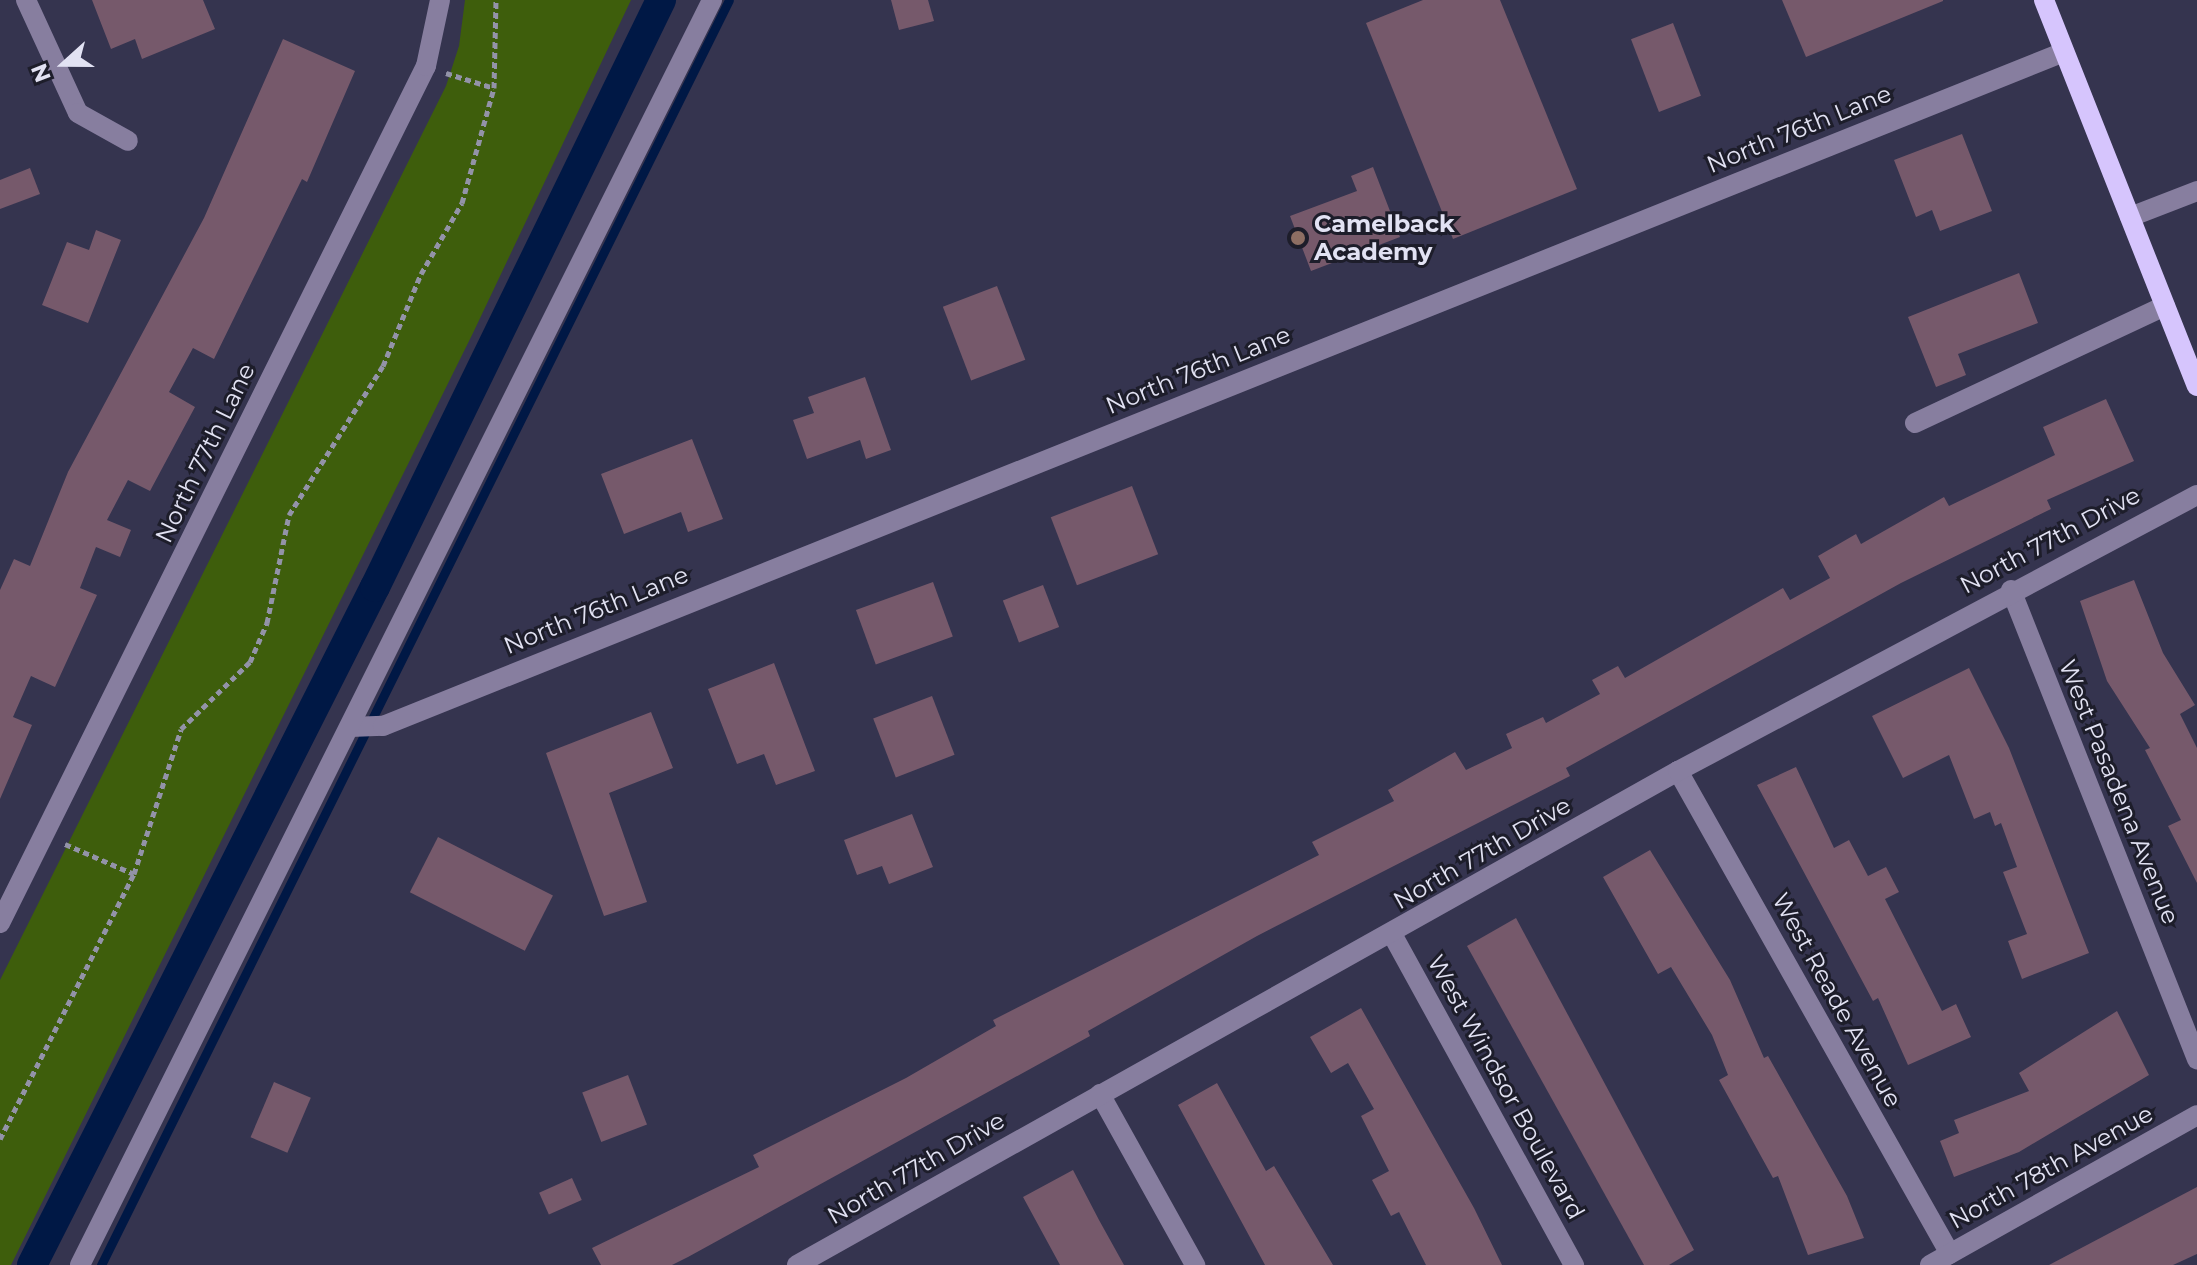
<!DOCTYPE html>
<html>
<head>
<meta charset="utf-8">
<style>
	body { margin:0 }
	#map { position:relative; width:2197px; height:1265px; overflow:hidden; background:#35344f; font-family:Montserrat,sans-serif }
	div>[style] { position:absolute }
	.green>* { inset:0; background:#3e5e0c }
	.stream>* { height:9px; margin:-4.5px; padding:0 4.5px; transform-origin:4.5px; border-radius:4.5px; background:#001845 }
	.canal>* { height:30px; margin:-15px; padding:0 15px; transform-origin:15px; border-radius:15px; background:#001845 }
	.building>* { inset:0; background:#76596b; transform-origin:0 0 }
	.path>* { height:5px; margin-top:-2.5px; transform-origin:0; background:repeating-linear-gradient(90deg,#9393a8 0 6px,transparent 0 10px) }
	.minor>* { height:20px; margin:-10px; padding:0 10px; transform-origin:10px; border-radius:10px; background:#877e9f }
	.major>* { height:20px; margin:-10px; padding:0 10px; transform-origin:10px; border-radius:10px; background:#d6c5fd }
	.dots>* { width:22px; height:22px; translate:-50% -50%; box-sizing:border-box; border:4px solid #1d1d2a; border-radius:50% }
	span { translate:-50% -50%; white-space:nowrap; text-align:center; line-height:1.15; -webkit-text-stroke:6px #1d1d2a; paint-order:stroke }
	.street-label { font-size:24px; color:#e2e2f3 }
	.poi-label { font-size:24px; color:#e2e2f3; font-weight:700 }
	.left { translate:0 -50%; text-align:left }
	.north { position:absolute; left:24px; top:24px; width:80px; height:80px; -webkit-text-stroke:6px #1d1d2a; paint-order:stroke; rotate:249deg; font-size:22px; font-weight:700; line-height:32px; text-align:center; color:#e2e2f3 }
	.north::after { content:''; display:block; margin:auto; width:28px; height:36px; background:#e2e2f3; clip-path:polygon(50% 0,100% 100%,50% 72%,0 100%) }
</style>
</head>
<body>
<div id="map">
	<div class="green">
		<div style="clip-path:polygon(465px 0,631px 0,473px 333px,11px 1265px,0 1265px,0 980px,446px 86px,459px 46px)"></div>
	</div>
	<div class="stream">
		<div style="left:101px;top:1265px;width:1412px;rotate:-63.6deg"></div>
	</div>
	<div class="canal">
		<div style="left:32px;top:1265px;width:760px;rotate:-63.17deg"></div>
		<div style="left:375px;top:587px;width:653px;rotate:-64.02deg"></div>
	</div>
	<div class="building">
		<div style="clip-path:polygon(92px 0,203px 0,215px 29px,142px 59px,135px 39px,111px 49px)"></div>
		<div style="clip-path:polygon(891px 0,928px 0,934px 21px,899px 30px)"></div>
		<div style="clip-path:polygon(1423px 0,1500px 0,1577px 189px,1453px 239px,1366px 23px)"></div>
		<div style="clip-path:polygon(1782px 0,1943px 0,1943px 1px,1806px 57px)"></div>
		<div style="left:1673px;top:23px;width:78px;height:45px;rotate:69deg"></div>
		<div style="clip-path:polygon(283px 39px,355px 71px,307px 182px,302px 179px,214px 359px,193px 348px,169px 392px,195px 407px,150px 491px,128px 480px,107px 520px,131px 530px,120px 557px,96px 547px,80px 588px,97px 595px,55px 687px,31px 676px,13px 717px,32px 725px,0 799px,0 590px,14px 559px,30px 566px,68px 472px,204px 218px)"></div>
		<div style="clip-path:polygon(1962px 134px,1992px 211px,1940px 231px,1932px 210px,1916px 217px,1894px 160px)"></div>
		<div style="clip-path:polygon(1373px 167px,1400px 237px,1311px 271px,1290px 216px,1357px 191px,1351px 176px)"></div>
		<div style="clip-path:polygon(30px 168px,40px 194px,0 209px,0 180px)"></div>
		<div style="clip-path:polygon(96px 230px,121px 240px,88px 323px,42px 305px,67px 242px,89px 250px)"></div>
		<div style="clip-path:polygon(2019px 273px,2038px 323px,1958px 354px,1966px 375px,1936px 387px,1908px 317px)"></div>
		<div style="left:997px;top:286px;width:79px;height:58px;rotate:69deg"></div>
		<div style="clip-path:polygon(865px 377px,891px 450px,866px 459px,860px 440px,807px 459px,793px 420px,814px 413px,808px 397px)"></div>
		<div style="clip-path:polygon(2106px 399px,2134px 461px,2047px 500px,2051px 509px,1901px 583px,1566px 768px,1570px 776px,1257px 936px,1088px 1031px,1090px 1036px,688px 1257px,672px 1265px,601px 1265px,592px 1248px,759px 1167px,753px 1155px,906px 1078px,996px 1026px,993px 1020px,1319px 855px,1312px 842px,1394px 801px,1388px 790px,1455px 752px,1466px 770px,1512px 748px,1506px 734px,1543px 717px,1546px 723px,1600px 694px,1592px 680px,1618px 666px,1625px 678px,1783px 588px,1790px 600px,1830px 578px,1818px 556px,1856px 534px,1861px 544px,1944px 497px,1949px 506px,2055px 455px,2043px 427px)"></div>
		<div style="clip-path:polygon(692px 439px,723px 519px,688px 532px,681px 512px,624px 534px,601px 474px)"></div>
		<div style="left:1132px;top:486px;width:73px;height:87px;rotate:69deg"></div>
		<div style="clip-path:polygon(2134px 580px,2163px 653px,2195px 705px,2180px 714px,2197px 748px,2197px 883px,2168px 826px,2181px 820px,2145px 750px,2150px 748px,2107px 681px,2080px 601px)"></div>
		<div style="left:933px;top:582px;width:58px;height:82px;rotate:70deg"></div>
		<div style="left:1043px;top:585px;width:45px;height:43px;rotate:69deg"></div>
		<div style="clip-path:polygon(774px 663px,815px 771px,776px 785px,764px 754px,737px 764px,708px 689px)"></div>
		<div style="clip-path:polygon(1969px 668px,2009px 748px,2089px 953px,2022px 979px,2008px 941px,2027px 934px,2003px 872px,2017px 867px,2001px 823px,1995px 826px,1990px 812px,1974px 819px,1949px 755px,1903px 778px,1872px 716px)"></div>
		<div style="left:932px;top:696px;width:63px;height:63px;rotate:69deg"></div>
		<div style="clip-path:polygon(651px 712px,673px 768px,609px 793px,647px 902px,604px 916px,546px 753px)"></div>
		<div style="clip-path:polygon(1796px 767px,1834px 848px,1849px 840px,1868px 876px,1886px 867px,1899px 892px,1885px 899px,1942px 1011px,1956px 1004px,1971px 1037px,1908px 1065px,1878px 998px,1873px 1001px,1757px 785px)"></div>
		<div style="clip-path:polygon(912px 814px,933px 867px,889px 884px,882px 866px,857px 875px,844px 840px)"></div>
		<div style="left:438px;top:837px;width:129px;height:62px;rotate:27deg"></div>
		<div style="clip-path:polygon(1650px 850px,1730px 980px,1764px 1058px,1768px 1056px,1847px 1196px,1864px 1238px,1808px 1255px,1778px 1176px,1773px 1178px,1719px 1080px,1728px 1075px,1712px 1035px,1671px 967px,1658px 974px,1603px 877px)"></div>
		<div style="clip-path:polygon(1516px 918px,1694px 1250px,1669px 1265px,1644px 1265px,1467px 946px)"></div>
		<div style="clip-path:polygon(1361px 1008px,1474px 1208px,1502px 1265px,1426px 1265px,1399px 1212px,1391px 1216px,1372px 1180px,1389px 1171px,1361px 1116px,1374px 1109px,1348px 1063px,1331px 1073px,1310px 1037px)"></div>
		<div style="clip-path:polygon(2117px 1011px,2149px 1075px,2019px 1152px,1954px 1177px,1940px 1141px,1959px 1133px,1954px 1120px,2029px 1091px,2019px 1073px)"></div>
		<div style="left:628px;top:1075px;width:53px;height:49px;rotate:69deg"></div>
		<div style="left:274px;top:1082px;width:40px;height:60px;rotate:23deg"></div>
		<div style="clip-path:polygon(1217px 1083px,1266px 1171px,1274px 1166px,1333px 1265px,1265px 1265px,1178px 1105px)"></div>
		<div style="clip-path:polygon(1073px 1170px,1099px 1220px,1124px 1265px,1060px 1265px,1023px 1197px)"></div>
		<div style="left:572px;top:1178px;width:24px;height:36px;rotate:66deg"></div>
		<div style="clip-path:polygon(2197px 1187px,2197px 1254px,2173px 1265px,2049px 1265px)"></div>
	</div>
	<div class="path">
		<div style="left:446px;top:73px;width:50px;rotate:17.4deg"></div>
		<div style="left:65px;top:844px;width:75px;rotate:23.5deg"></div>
		<div style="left:0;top:1139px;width:297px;rotate:-63.2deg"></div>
		<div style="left:134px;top:874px;width:152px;rotate:-72deg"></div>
		<div style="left:181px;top:729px;width:96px;rotate:-44.2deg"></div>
		<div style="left:250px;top:662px;width:43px;rotate:-66.4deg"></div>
		<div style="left:267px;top:623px;width:110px;rotate:-78.5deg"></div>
		<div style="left:289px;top:515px;width:176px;rotate:-57.8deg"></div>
		<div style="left:383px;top:366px;width:100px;rotate:-67.6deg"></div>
		<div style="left:421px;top:274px;width:82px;rotate:-60deg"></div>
		<div style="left:462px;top:203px;width:119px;rotate:-74.5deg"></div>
		<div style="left:494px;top:88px;width:88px;rotate:-88.7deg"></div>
	</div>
	<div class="minor">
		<div style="left:26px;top:0;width:124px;rotate:65.3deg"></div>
		<div style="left:78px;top:113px;width:57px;rotate:29.2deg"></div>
		<div style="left:2130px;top:217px;width:72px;rotate:-21.2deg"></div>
		<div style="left:1915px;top:423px;width:276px;rotate:-25.1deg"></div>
		<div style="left:2011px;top:590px;width:505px;rotate:68.37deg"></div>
		<div style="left:350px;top:727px;width:33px;rotate:-2deg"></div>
		<div style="left:383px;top:726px;width:1811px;rotate:-21.85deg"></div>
		<div style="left:1678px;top:771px;width:554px;rotate:60.61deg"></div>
		<div style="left:0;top:923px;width:957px;rotate:-63.57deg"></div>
		<div style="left:426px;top:66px;width:67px;rotate:-78deg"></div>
		<div style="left:1392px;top:934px;width:378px;rotate:61.2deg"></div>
		<div style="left:1100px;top:1094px;width:196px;rotate:60.9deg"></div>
		<div style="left:80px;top:1265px;width:1414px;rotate:-63.45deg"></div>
		<div style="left:797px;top:1265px;width:1010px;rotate:-29.28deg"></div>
		<div style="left:1678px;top:771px;width:588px;rotate:-28deg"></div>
		<div style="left:1930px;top:1265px;width:306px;rotate:-29.3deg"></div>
	</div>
	<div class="major">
		<div style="left:2044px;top:0;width:415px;rotate:68.4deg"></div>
	</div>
	<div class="dots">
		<div style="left:1298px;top:238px;background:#8d6e63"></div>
	</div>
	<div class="street-label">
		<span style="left:1799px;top:129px;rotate:-22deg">North 76th Lane</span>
		<span style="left:1198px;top:370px;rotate:-22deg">North 76th Lane</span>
		<span style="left:205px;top:453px;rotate:-64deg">North 77th Lane</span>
		<span style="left:2050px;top:540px;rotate:-28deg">North 77th Drive</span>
		<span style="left:596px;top:610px;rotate:-22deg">North 76th Lane</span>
		<span style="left:2119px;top:792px;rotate:68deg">West Pasadena Avenue</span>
		<span style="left:1482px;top:853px;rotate:-30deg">North 77th Drive</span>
		<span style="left:1837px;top:1000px;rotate:61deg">West Reade Avenue</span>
		<span style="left:1506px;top:1087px;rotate:61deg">West Windsor Boulevard</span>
		<span style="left:2051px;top:1167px;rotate:-29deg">North 78th Avenue</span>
		<span style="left:916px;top:1168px;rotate:-30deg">North 77th Drive</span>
	</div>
	<div class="poi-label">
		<span class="left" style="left:1314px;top:238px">Camelback<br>Academy</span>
	</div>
	<div class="north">N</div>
</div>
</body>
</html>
